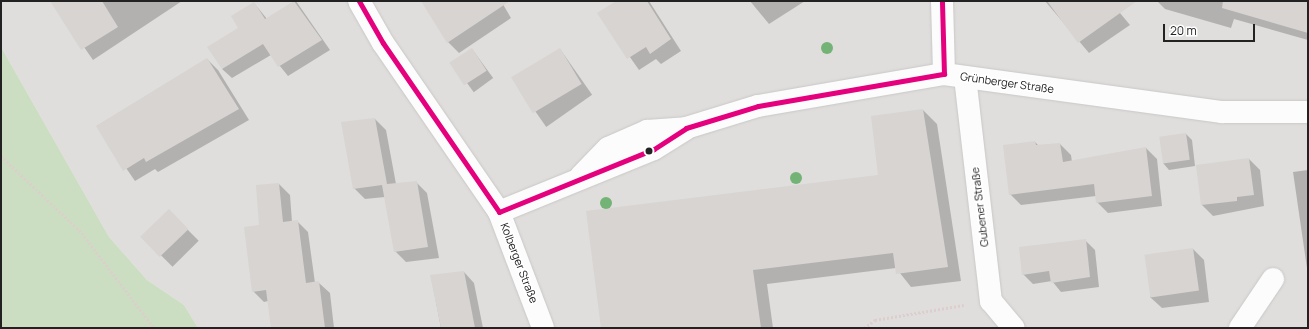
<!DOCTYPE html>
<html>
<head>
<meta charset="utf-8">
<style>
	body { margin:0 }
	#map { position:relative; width:1309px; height:329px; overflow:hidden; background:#f0eeeb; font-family:Manrope,sans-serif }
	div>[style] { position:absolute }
	.residential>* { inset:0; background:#dfdedc }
	.forest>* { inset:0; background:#cbdec1 }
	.shadow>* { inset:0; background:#0003; transform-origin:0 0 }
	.building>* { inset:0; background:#d7d4d2; transform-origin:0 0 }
	.path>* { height:2.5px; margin-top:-1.25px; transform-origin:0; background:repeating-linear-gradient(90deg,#dccecd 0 2px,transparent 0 4px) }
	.roads { filter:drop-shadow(0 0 1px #c9c8c7) drop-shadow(0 0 1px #c9c8c7) }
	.street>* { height:22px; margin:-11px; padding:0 11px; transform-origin:11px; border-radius:11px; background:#fdfcfc }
	.bus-1>* { height:5px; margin:-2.5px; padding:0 2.5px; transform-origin:2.5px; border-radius:2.5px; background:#e5007d }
	.trees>* { width:12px; height:12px; margin:-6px; border-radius:50%; background:#73b476 }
	.dots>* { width:11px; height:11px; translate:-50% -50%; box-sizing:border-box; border:2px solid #fff; border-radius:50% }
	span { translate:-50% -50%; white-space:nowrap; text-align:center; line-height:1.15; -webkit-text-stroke:3.5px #fff; paint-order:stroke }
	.street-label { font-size:11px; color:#222 }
	.frame { position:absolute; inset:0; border:2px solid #222; pointer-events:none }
	.scale { position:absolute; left:1163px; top:24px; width:92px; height:18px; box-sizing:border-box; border:2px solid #222; border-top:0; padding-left:5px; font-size:12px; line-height:14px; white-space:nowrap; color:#222; -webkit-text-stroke:3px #fff; paint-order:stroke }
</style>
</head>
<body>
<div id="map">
	<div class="residential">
		<div style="clip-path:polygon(1px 1px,1308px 1px,1308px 328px,198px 328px,184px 305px,147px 280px,109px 237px,1px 47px)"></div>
	</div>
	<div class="forest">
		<div style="clip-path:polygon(1px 47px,109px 237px,147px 280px,184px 305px,198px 328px,1px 328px)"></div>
	</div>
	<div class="shadow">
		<div style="clip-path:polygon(52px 1px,182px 1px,93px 60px)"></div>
		<div style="clip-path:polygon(296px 1px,330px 50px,288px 76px,271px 55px,232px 78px,222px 69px,254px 3px,267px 19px)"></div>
		<div style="clip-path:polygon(424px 1px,501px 1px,511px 18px,459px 53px,448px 42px)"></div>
		<div style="clip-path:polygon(618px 1px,649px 1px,681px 51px,661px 64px,656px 59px,639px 70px,599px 13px)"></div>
		<div style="clip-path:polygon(750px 1px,805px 1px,769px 24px)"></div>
		<div style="clip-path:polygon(1045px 1px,1110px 1px,1130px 25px,1089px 53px)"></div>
		<div style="clip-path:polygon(1157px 1px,1308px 1px,1308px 40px,1234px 19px,1231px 28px,1165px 9px)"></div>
		<div style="left:472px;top:49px;width:36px;height:24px;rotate:54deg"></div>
		<div style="left:560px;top:49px;width:56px;height:56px;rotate:55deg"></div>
		<div style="clip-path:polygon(207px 59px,218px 70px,249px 120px,158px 172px,155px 169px,135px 181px,97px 126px)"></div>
		<div style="clip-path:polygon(923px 110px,937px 124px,961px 281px,911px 287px,896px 268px,767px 284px,773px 328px,602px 328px,879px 176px)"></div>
		<div style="clip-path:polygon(375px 119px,386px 130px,396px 184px,416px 182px,427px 193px,439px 258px,406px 262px,395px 251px,385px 197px,365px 199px,354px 188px)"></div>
		<div style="clip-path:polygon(1186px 134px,1192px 140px,1195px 166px,1169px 170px,1163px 163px)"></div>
		<div style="clip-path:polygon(1035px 142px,1039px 146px,1060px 144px,1071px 155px,1072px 162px,1146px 148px,1157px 159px,1162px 206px,1108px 213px,1097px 202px,1096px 196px,1021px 205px,1010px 194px)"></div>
		<div style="clip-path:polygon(1249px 159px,1260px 170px,1264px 206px,1213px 216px,1202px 205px,1197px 166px)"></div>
		<div style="clip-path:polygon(1308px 170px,1308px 275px,1293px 172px)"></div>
		<div style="clip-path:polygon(279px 184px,290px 195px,292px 222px,297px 221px,308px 232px,315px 283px,319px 283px,330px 293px,334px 328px,272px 328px,268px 301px,264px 302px,253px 291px,261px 226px)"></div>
		<div style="left:169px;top:211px;width:42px;height:37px;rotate:45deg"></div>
		<div style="clip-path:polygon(1085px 240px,1095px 250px,1099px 287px,1061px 292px,1052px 281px,1033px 284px,1023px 274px)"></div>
		<div style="clip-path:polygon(1193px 249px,1204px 260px,1209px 302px,1162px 308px,1150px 297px)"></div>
		<div style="clip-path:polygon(464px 272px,474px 283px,483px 328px,441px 328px,431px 276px)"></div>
	</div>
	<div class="building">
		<div style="clip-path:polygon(50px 1px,102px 1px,118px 27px,81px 50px)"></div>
		<div style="clip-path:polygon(294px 1px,322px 40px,278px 67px,263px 44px,222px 69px,207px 47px,238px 28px,231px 16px,254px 2px,265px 19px)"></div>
		<div style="clip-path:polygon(421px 1px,510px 1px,447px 43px)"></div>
		<div style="clip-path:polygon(616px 1px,647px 1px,671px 39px,650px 54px,646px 47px,627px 59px,597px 13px)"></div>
		<div style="clip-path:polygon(1047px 1px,1137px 1px,1078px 43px)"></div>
		<div style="clip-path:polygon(1223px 1px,1308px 1px,1308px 33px,1222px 8px)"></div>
		<div style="left:472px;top:48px;width:27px;height:27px;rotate:57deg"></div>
		<div style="left:560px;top:48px;width:42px;height:57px;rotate:59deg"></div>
		<div style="clip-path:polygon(207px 58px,239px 109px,146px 162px,144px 158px,123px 171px,96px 126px)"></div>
		<div style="clip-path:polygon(923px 109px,948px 267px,896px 274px,893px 253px,753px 270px,761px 328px,601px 328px,586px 211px,878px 175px,871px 116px)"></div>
		<div style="clip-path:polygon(375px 118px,387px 184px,417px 181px,428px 247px,394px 252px,382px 185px,353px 189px,341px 122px)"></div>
		<div style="left:1186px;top:133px;width:27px;height:27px;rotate:82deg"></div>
		<div style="clip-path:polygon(1035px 141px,1036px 145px,1060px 143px,1063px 162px,1146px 147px,1152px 196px,1096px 203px,1094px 184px,1009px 195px,1003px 145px)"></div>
		<div style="clip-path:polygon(1249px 158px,1254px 195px,1237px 197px,1237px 201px,1201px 205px,1196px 165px)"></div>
		<div style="clip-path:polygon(279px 183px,283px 222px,298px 220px,306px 283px,319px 281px,325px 328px,271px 328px,266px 290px,252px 292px,244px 227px,259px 225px,256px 185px)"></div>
		<div style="left:169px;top:209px;width:28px;height:40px;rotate:46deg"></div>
		<div style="clip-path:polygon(1086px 239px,1090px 277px,1051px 283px,1049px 271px,1022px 275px,1019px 247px)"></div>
		<div style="left:1193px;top:248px;width:43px;height:49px;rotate:82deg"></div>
		<div style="clip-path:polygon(464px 271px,475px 328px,441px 328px,430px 275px)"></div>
	</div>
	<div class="path">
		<div style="left:1px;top:156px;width:112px;rotate:43.5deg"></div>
		<div style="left:82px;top:233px;width:119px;rotate:52.8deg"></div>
		<div style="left:864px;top:328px;width:14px;rotate:-36deg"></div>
		<div style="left:875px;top:320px;width:90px;rotate:-9.6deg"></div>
	</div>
	<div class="roads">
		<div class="street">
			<div style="left:359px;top:1px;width:48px;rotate:60.3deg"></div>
			<div style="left:383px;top:43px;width:205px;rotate:55.5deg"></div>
			<div style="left:499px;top:212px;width:124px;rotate:69.2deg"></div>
			<div style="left:942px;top:1px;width:73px;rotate:88.4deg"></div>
			<div style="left:965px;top:77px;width:226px;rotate:83.4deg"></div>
			<div style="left:991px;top:301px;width:35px;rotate:50deg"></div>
			<div style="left:581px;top:176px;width:39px;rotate:-46deg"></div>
			<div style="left:608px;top:148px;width:43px;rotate:-23.6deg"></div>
			<div style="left:647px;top:131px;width:39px;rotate:-4deg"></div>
			<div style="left:686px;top:128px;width:75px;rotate:-17deg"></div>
			<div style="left:758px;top:106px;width:189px;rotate:-9.8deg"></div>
			<div style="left:944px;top:74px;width:281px;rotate:7.8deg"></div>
			<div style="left:1222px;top:112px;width:86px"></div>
			<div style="left:499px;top:212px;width:167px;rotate:-22.1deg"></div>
			<div style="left:654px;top:149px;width:36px;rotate:-32deg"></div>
			<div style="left:1240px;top:328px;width:59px;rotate:-56deg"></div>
		</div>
	</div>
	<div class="bus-1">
		<div style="left:359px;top:1px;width:48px;rotate:60.3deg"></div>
		<div style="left:383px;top:43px;width:205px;rotate:55.5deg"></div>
		<div style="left:499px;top:212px;width:167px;rotate:-22.1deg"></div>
		<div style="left:654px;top:149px;width:38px;rotate:-33deg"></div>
		<div style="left:686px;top:128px;width:75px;rotate:-17deg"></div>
		<div style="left:758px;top:106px;width:189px;rotate:-9.8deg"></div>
		<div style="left:944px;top:74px;width:73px;rotate:-91.6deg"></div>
	</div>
	<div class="trees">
		<div style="left:827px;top:48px"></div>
		<div style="left:796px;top:178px"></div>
		<div style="left:606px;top:203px"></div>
	</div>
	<div class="dots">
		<div style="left:649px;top:151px;background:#222"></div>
	</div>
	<div class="street-label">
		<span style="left:1007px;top:83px;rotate:8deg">Grünberger Straße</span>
		<span style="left:980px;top:207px;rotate:-97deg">Gubener Straße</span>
		<span style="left:519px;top:263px;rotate:69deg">Kolberger Straße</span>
	</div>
	<div class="frame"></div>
	<div class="scale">20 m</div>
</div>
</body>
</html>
